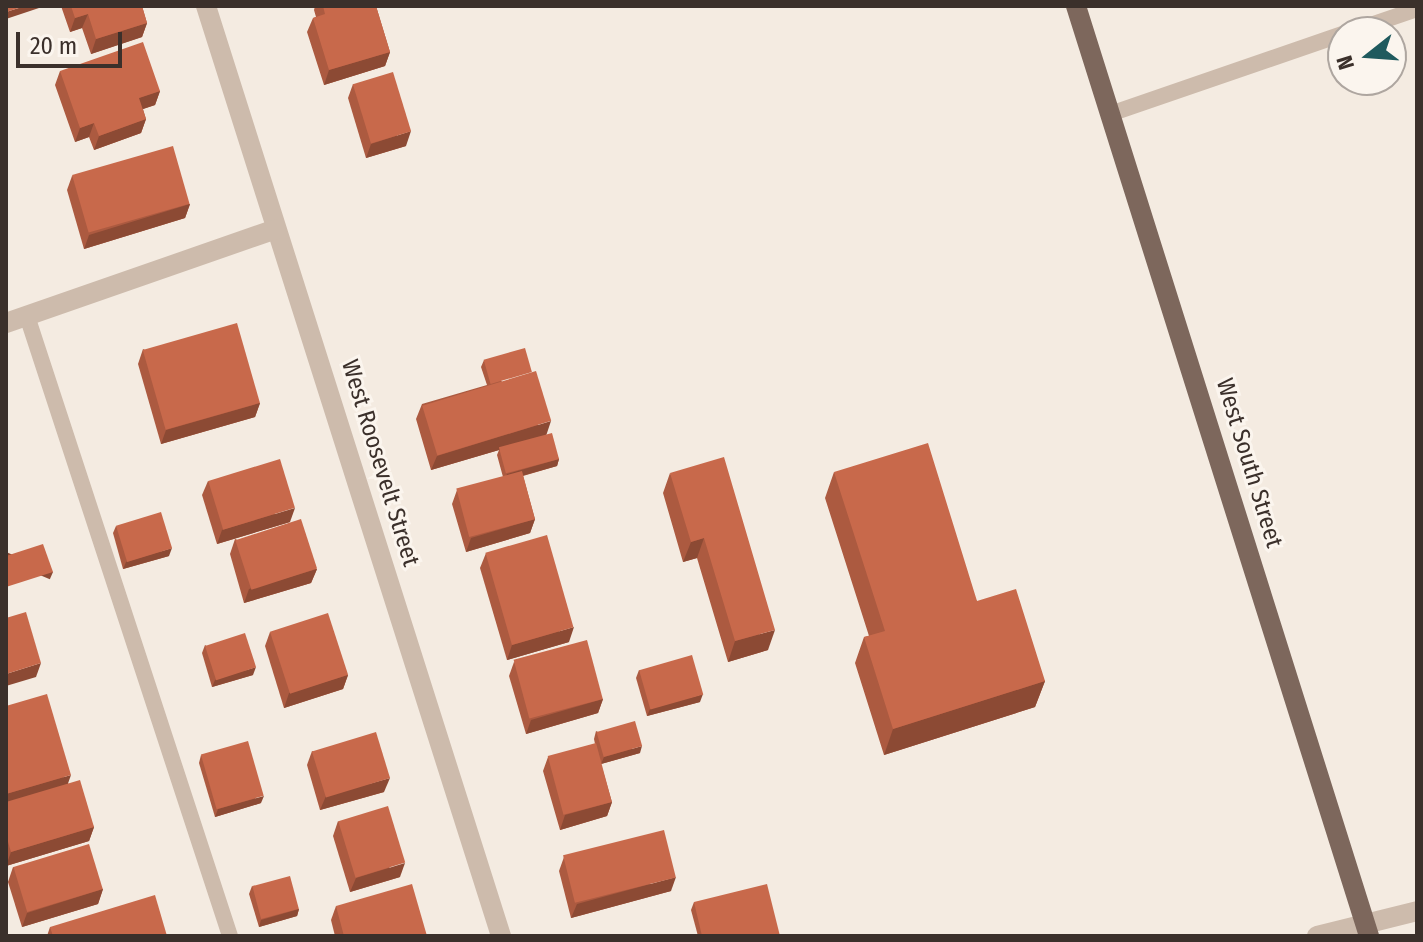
<!DOCTYPE html>
<html>
<head>
<meta charset="utf-8">
<style>
	body { margin:0 }
	#map { position:relative; width:1423px; height:942px; overflow:hidden; background:#f4ebe1; font-family:"Fira Sans Condensed",sans-serif }
	div>[style] { position:absolute }
	.lane>* { height:16px; margin:-8px; padding:0 8px; transform-origin:8px; border-radius:8px; background:#cdbbac }
	.street>* { height:20px; margin:-10px; padding:0 10px; transform-origin:10px; border-radius:10px; background:#cdbbac }
	.primary>* { height:20px; margin:-10px; padding:0 10px; transform-origin:10px; border-radius:10px; background:#7d675c }
	.wall>* { inset:0; background:#ac5a40 }
	.shaded-wall>* { inset:0; background:#8c4a34; transform-origin:0 0 }
	.building>* { inset:0; background:#c8694b; transform-origin:0 0 }
	span { translate:-50% -50%; white-space:nowrap; text-align:center; line-height:1.15; -webkit-text-stroke:6px #fbf5ee; paint-order:stroke }
	.street-label { font-size:24px; color:#3b302b }
	.frame { position:absolute; inset:0; border:8px solid #3b302b; pointer-events:none }
	.north { position:absolute; left:1327px; top:16px; width:80px; height:80px; box-sizing:border-box; background:#fbf5ee; border:2px solid #aea6a0; border-radius:50%; rotate:253deg; font-size:22px; font-weight:700; line-height:32px; text-align:center; color:#3b302b }
	.north::after { content:''; display:block; margin:auto; width:28px; height:36px; background:#1f5a5e; clip-path:polygon(50% 0,100% 100%,50% 72%,0 100%) }
	.scale { position:absolute; left:16px; top:32px; width:106px; height:36px; box-sizing:border-box; border:4px solid #3b302b; border-top:0; padding-left:10px; font-size:24px; line-height:28px; white-space:nowrap; color:#3b302b; -webkit-text-stroke:6px #fbf5ee; paint-order:stroke }
</style>
</head>
<body>
<div id="map">
	<div class="lane">
		<div style="left:1350px;top:32px;width:71px;rotate:-18.9deg"></div>
		<div style="left:1113px;top:113px;width:243px;rotate:-19deg"></div>
		<div style="left:27px;top:316px;width:652px;rotate:71.87deg"></div>
	</div>
	<div class="street">
		<div style="left:206px;top:6px;width:976px;rotate:72.4deg"></div>
		<div style="left:6px;top:323px;width:286px;rotate:-19.2deg"></div>
		<div style="left:1317px;top:936px;width:103px;rotate:-14deg"></div>
	</div>
	<div class="primary">
		<div style="left:1076px;top:6px;width:975px;rotate:72.51deg"></div>
	</div>
	<div class="wall">
		<div style="clip-path:polygon(61px 6px,142px 6px,147px 23px,142px 37px,91px 54px,82px 28px,70px 32px)"></div>
		<div style="clip-path:polygon(315px 6px,376px 6px,390px 52px,385px 66px,324px 85px,307px 32px,313px 18px,316px 17px,314px 10px)"></div>
		<div style="clip-path:polygon(60px 71px,160px 91px,155px 105px,143px 109px,146px 119px,141px 133px,94px 150px,89px 137px,75px 142px,55px 85px)"></div>
		<div style="clip-path:polygon(353px 84px,406px 146px,366px 158px,348px 98px)"></div>
		<div style="clip-path:polygon(72px 176px,190px 204px,185px 218px,84px 249px,67px 190px)"></div>
		<div style="clip-path:polygon(143px 349px,260px 403px,255px 417px,161px 444px,138px 364px)"></div>
		<div style="clip-path:polygon(484px 360px,546px 435px,559px 459px,557px 466px,523px 476px,535px 519px,530px 533px,466px 552px,452px 504px,457px 490px,503px 477px,497px 455px,499px 450px,431px 470px,416px 419px,422px 404px,487px 385px,481px 367px)"></div>
		<div style="clip-path:polygon(834px 472px,977px 601px,1045px 681px,1035px 707px,884px 755px,855px 663px,864px 637px,869px 636px,825px 498px)"></div>
		<div style="clip-path:polygon(670px 473px,768px 650px,728px 662px,697px 558px,683px 562px,663px 493px)"></div>
		<div style="clip-path:polygon(208px 481px,290px 522px,217px 544px,202px 495px)"></div>
		<div style="clip-path:polygon(116px 526px,169px 556px,123px 569px,113px 533px)"></div>
		<div style="clip-path:polygon(235px 539px,317px 569px,311px 583px,244px 603px,230px 554px)"></div>
		<div style="clip-path:polygon(486px 553px,569px 642px,507px 660px,480px 568px)"></div>
		<div style="clip-path:polygon(270px 632px,348px 675px,343px 689px,284px 708px,265px 646px)"></div>
		<div style="clip-path:polygon(205px 645px,253px 675px,212px 687px,202px 653px)"></div>
		<div style="clip-path:polygon(514px 662px,603px 699px,598px 713px,526px 734px,509px 676px)"></div>
		<div style="clip-path:polygon(639px 670px,700px 702px,647px 716px,636px 678px)"></div>
		<div style="clip-path:polygon(6px 706px,68px 783px,94px 827px,89px 841px,6px 866px)"></div>
		<div style="clip-path:polygon(596px 731px,640px 753px,601px 764px,612px 802px,607px 816px,560px 830px,543px 771px,548px 757px,595px 744px,594px 739px)"></div>
		<div style="clip-path:polygon(312px 751px,384px 792px,320px 810px,307px 765px)"></div>
		<div style="clip-path:polygon(201px 755px,261px 803px,215px 817px,199px 763px)"></div>
		<div style="clip-path:polygon(338px 821px,400px 877px,350px 892px,333px 836px)"></div>
		<div style="clip-path:polygon(564px 857px,671px 891px,571px 918px,559px 871px)"></div>
		<div style="clip-path:polygon(13px 867px,103px 889px,98px 904px,22px 927px,8px 882px)"></div>
		<div style="clip-path:polygon(252px 886px,299px 909px,297px 916px,259px 927px,249px 894px)"></div>
		<div style="clip-path:polygon(694px 902px,780px 936px,698px 936px,691px 910px)"></div>
		<div style="clip-path:polygon(336px 906px,427px 936px,335px 936px,331px 920px)"></div>
		<div style="clip-path:polygon(50px 927px,167px 936px,47px 936px)"></div>
	</div>
	<div class="shaded-wall">
		<div style="clip-path:polygon(25px 6px,45px 6px,6px 19px,6px 12px)"></div>
		<div style="clip-path:polygon(88px 14px,82px 28px,70px 32px,75px 18px)"></div>
		<div style="clip-path:polygon(147px 23px,142px 37px,91px 54px,96px 39px)"></div>
		<div style="clip-path:polygon(390px 52px,385px 66px,324px 85px,329px 70px)"></div>
		<div style="clip-path:polygon(160px 91px,155px 105px,134px 112px,139px 98px)"></div>
		<div style="clip-path:polygon(146px 119px,141px 133px,94px 150px,99px 136px)"></div>
		<div style="clip-path:polygon(94px 123px,89px 137px,75px 142px,80px 128px)"></div>
		<div style="clip-path:polygon(411px 131px,406px 146px,366px 158px,371px 144px)"></div>
		<div style="clip-path:polygon(190px 204px,185px 218px,84px 249px,89px 235px)"></div>
		<div style="clip-path:polygon(260px 403px,255px 417px,161px 444px,166px 430px)"></div>
		<div style="clip-path:polygon(551px 421px,546px 436px,431px 470px,437px 456px)"></div>
		<div style="clip-path:polygon(559px 459px,557px 466px,504px 481px,507px 474px)"></div>
		<div style="clip-path:polygon(295px 508px,290px 522px,217px 544px,222px 530px)"></div>
		<div style="clip-path:polygon(535px 519px,530px 533px,466px 552px,471px 538px)"></div>
		<div style="clip-path:polygon(704px 538px,697px 558px,683px 562px,691px 542px)"></div>
		<div style="clip-path:polygon(172px 548px,169px 556px,123px 569px,126px 562px)"></div>
		<div style="clip-path:polygon(317px 569px,311px 583px,244px 603px,249px 589px)"></div>
		<div style="left:53px;top:572px;width:8px;height:49px;rotate:113deg"></div>
		<div style="clip-path:polygon(574px 627px,569px 642px,507px 660px,512px 645px)"></div>
		<div style="clip-path:polygon(775px 630px,768px 650px,728px 662px,735px 641px)"></div>
		<div style="clip-path:polygon(41px 663px,36px 677px,6px 686px,6px 674px)"></div>
		<div style="clip-path:polygon(256px 667px,253px 675px,212px 687px,215px 680px)"></div>
		<div style="clip-path:polygon(348px 675px,343px 689px,284px 708px,289px 693px)"></div>
		<div style="clip-path:polygon(1045px 681px,1035px 707px,884px 755px,893px 729px)"></div>
		<div style="clip-path:polygon(703px 694px,700px 702px,647px 716px,650px 709px)"></div>
		<div style="clip-path:polygon(603px 699px,598px 713px,526px 734px,531px 720px)"></div>
		<div style="clip-path:polygon(642px 746px,640px 753px,601px 764px,604px 757px)"></div>
		<div style="clip-path:polygon(71px 775px,66px 789px,6px 807px,6px 794px)"></div>
		<div style="clip-path:polygon(390px 778px,384px 792px,320px 810px,326px 796px)"></div>
		<div style="clip-path:polygon(264px 796px,261px 803px,215px 817px,218px 809px)"></div>
		<div style="clip-path:polygon(612px 802px,607px 816px,560px 830px,565px 815px)"></div>
		<div style="clip-path:polygon(94px 827px,89px 841px,6px 866px,11px 852px)"></div>
		<div style="clip-path:polygon(405px 863px,400px 877px,350px 892px,356px 878px)"></div>
		<div style="clip-path:polygon(676px 877px,671px 891px,571px 918px,577px 904px)"></div>
		<div style="clip-path:polygon(103px 889px,98px 904px,22px 927px,27px 913px)"></div>
		<div style="clip-path:polygon(299px 909px,297px 916px,259px 927px,261px 920px)"></div>
	</div>
	<div class="building">
		<div style="clip-path:polygon(6px 6px,25px 6px,6px 12px)"></div>
		<div style="clip-path:polygon(71px 6px,142px 6px,147px 23px,96px 39px,88px 14px,75px 18px)"></div>
		<div style="clip-path:polygon(323px 6px,376px 6px,390px 52px,329px 70px,313px 18px,325px 14px)"></div>
		<div style="clip-path:polygon(143px 42px,160px 91px,139px 98px,146px 119px,99px 136px,94px 123px,80px 128px,60px 71px)"></div>
		<div style="left:393px;top:72px;width:62px;height:42px;rotate:73deg"></div>
		<div style="left:173px;top:146px;width:60px;height:105px;rotate:74deg"></div>
		<div style="left:237px;top:323px;width:83px;height:98px;rotate:74deg"></div>
		<div style="left:525px;top:348px;width:25px;height:43px;rotate:74deg"></div>
		<div style="left:536px;top:371px;width:52px;height:119px;rotate:73deg"></div>
		<div style="left:552px;top:433px;width:27px;height:55px;rotate:75deg"></div>
		<div style="clip-path:polygon(928px 443px,977px 601px,1016px 589px,1045px 681px,893px 729px,864px 637px,885px 631px,834px 472px)"></div>
		<div style="clip-path:polygon(724px 457px,775px 630px,735px 641px,704px 538px,691px 542px,670px 473px)"></div>
		<div style="left:280px;top:459px;width:51px;height:75px;rotate:73deg"></div>
		<div style="left:522px;top:471px;width:50px;height:68px;rotate:75deg"></div>
		<div style="left:161px;top:512px;width:38px;height:47px;rotate:73deg"></div>
		<div style="left:301px;top:519px;width:52px;height:69px;rotate:72deg"></div>
		<div style="left:547px;top:535px;width:96px;height:64px;rotate:74deg"></div>
		<div style="clip-path:polygon(43px 544px,53px 572px,6px 587px,6px 556px)"></div>
		<div style="clip-path:polygon(26px 612px,41px 663px,6px 674px,6px 618px)"></div>
		<div style="left:328px;top:613px;width:65px;height:61px;rotate:72deg"></div>
		<div style="left:245px;top:633px;width:36px;height:42px;rotate:72deg"></div>
		<div style="left:587px;top:640px;width:61px;height:76px;rotate:75deg"></div>
		<div style="left:692px;top:655px;width:41px;height:55px;rotate:74deg"></div>
		<div style="clip-path:polygon(47px 694px,71px 775px,6px 794px,6px 706px)"></div>
		<div style="left:635px;top:721px;width:26px;height:40px;rotate:74deg"></div>
		<div style="left:376px;top:732px;width:48px;height:67px;rotate:73deg"></div>
		<div style="left:248px;top:741px;width:57px;height:49px;rotate:74deg"></div>
		<div style="left:596px;top:743px;width:61px;height:50px;rotate:75deg"></div>
		<div style="clip-path:polygon(80px 780px,94px 827px,11px 852px,6px 835px,6px 802px)"></div>
		<div style="left:388px;top:806px;width:59px;height:52px;rotate:73deg"></div>
		<div style="left:664px;top:830px;width:49px;height:104px;rotate:76deg"></div>
		<div style="left:89px;top:844px;width:47px;height:79px;rotate:73deg"></div>
		<div style="left:290px;top:876px;width:34px;height:39px;rotate:75deg"></div>
		<div style="clip-path:polygon(412px 884px,427px 936px,344px 936px,336px 906px)"></div>
		<div style="clip-path:polygon(767px 884px,780px 936px,702px 936px,694px 902px)"></div>
		<div style="clip-path:polygon(155px 895px,167px 936px,53px 936px,50px 927px)"></div>
	</div>
	<div class="street-label">
		<span style="left:380px;top:463px;rotate:73deg">West Roosevelt Street</span>
		<span style="left:1249px;top:463px;rotate:73deg">West South Street</span>
	</div>
	<div class="frame"></div>
	<div class="north">N</div>
	<div class="scale">20 m</div>
</div>
</body>
</html>
